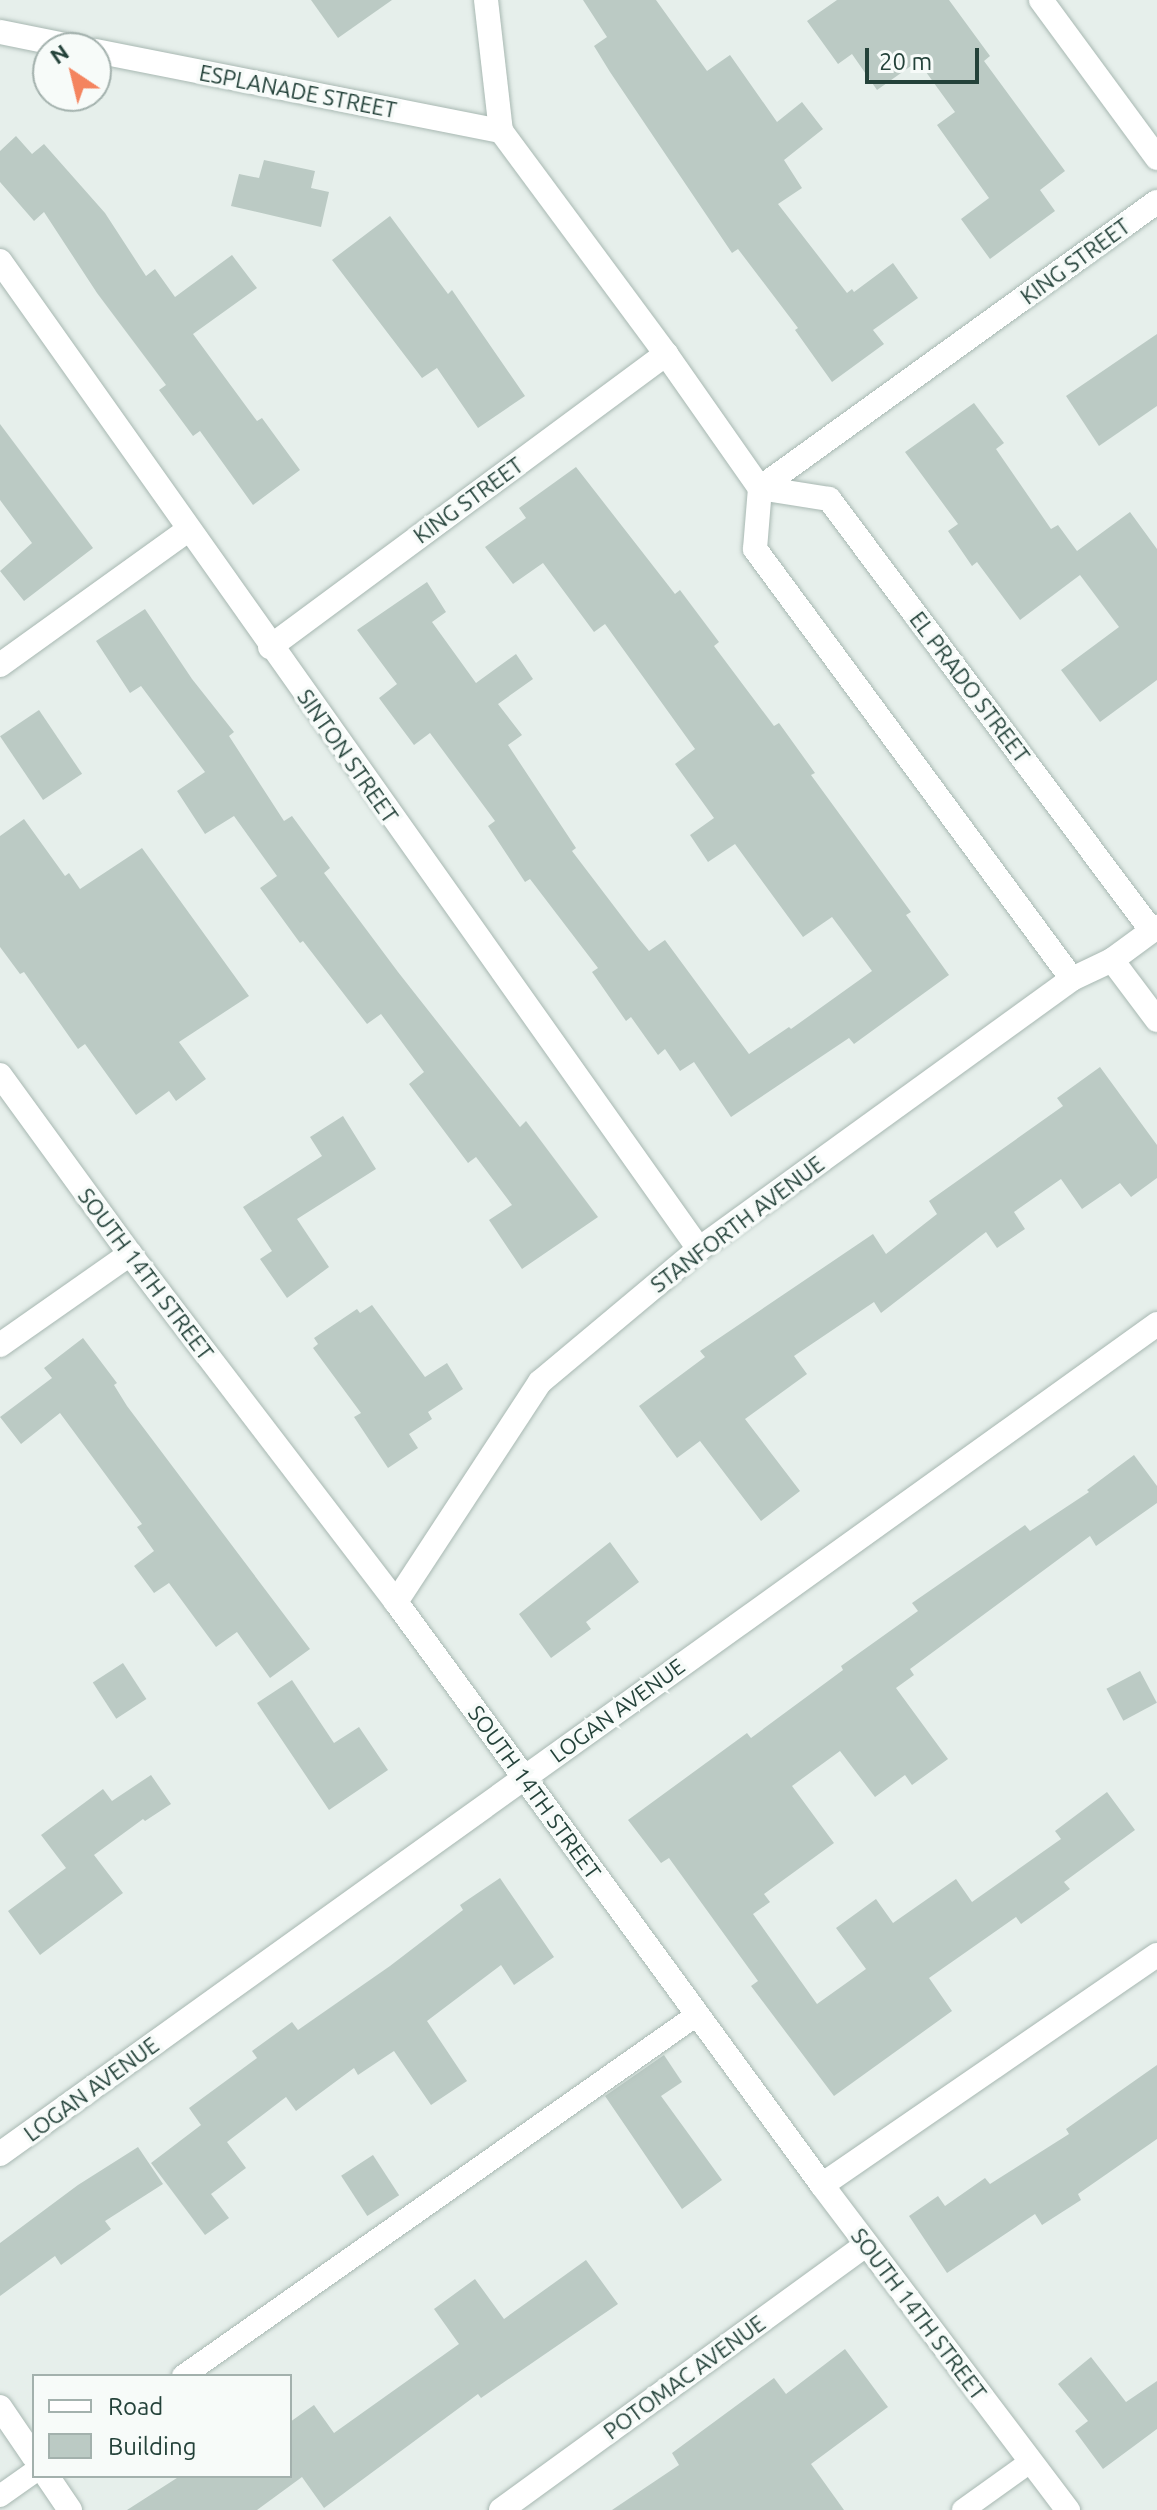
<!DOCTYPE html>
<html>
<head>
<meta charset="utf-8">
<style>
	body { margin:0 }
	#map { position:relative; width:1157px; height:2510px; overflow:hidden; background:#e6efeb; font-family:Ubuntu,sans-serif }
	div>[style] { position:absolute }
	.building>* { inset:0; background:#bbcac4; transform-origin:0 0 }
	.roads { filter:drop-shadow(0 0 2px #a8b8b2) drop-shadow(0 0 2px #a8b8b2) }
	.service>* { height:22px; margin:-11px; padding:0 11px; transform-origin:11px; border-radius:11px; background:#fff }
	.minor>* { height:24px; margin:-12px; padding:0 12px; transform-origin:12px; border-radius:12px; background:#fff }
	span { translate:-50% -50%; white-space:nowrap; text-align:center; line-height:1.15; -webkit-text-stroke:7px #f7fbf9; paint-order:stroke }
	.street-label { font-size:22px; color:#24423a }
	.legend { position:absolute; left:32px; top:2374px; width:260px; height:104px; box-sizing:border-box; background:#f7fbf9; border:2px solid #a3b1ad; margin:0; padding:10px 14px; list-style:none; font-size:24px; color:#24423a }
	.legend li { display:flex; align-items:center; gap:16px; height:40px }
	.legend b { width:40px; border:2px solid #a3b1ad }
	.north { position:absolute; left:32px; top:32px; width:80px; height:80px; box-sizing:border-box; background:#f7fbf9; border:2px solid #a3b1ad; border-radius:50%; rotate:325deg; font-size:22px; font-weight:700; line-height:32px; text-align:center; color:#24423a }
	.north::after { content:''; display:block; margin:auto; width:28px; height:36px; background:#f4845f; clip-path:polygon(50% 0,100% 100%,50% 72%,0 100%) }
	.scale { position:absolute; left:865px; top:48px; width:114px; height:36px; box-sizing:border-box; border:4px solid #24423a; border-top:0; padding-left:10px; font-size:24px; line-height:28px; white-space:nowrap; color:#24423a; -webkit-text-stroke:6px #f7fbf9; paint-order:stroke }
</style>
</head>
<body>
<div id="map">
	<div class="building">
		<div style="clip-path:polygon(311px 0,392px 0,338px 38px)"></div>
		<div style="clip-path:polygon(583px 0,656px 0,707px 71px,730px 55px,777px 122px,802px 102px,823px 129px,784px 160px,802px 188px,778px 204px,847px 293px,852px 289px,854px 292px,893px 263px,918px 298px,873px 330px,884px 344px,832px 382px,795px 330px,798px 328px,738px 249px,732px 253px,610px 72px,594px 46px,607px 37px)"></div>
		<div style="clip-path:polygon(837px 0,949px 0,990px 56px,984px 61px,1065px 171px,1040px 190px,1055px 211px,990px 259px,961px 219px,989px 198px,937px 125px,955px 112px,918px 61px,877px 90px,852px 54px,838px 64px,807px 21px)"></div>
		<div style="clip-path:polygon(16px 136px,32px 154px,44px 144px,105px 213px,146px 276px,155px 269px,175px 297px,232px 255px,257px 288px,193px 334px,257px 421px,262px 418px,300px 470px,253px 505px,200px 431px,193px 436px,159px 390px,166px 385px,97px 293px,44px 212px,34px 221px,0 182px,0 151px)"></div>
		<div style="clip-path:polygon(264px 160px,315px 171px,311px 188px,329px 192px,321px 227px,231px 206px,239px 174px,259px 178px)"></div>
		<div style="clip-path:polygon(390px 216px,448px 294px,452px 290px,525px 396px,478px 428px,437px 368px,422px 378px,332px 260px)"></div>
		<div style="clip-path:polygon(1157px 334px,1157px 406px,1099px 446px,1066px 396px)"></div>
		<div style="clip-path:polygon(974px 403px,1004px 443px,996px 449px,1051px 529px,1058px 525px,1077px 551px,1130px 512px,1157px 549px,1157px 680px,1100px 722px,1061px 670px,1119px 627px,1080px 575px,1020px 620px,977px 562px,972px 566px,948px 531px,958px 524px,905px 452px)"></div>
		<div style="clip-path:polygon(0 424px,93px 548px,24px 601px,0 571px,32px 543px,0 500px)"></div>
		<div style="clip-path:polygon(576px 467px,675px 594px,680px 590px,719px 642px,714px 646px,774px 726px,779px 723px,815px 773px,811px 775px,911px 912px,906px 915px,949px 975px,854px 1044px,849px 1038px,731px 1117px,694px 1062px,680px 1071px,665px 1049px,658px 1055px,631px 1017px,626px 1021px,592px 972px,598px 968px,530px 879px,525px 882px,488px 826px,495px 821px,430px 733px,414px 745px,379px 698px,397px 684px,357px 630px,427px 582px,446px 612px,432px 622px,476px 683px,516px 654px,533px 679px,498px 704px,522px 735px,508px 745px,576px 848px,572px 851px,639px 939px,649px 951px,665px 940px,749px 1054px,789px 1027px,791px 1029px,872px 971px,832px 917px,803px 937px,735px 844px,708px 862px,690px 835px,714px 818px,675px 764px,695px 749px,605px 624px,594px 632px,543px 563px,513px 584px,485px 547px,526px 518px,519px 508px)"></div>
		<div style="clip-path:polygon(145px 609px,192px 679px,234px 732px,229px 736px,284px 821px,292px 816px,330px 868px,324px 873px,398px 972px,520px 1127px,526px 1121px,598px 1217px,522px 1269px,489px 1220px,512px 1205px,476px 1157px,468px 1163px,409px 1084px,424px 1072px,381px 1014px,367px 1024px,303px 941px,300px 943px,260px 888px,277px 876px,234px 816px,205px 834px,177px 791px,205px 772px,141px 686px,130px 693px,96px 641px)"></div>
		<div style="left:39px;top:710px;width:77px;height:47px;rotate:56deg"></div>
		<div style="clip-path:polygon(24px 819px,65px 876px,69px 873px,80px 889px,142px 848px,249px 996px,179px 1042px,206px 1079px,176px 1101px,169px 1091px,136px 1115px,85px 1044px,78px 1049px,24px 972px,20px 974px,0 947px,0 836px)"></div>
		<div style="clip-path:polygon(1100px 1067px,1157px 1145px,1157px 1178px,1131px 1197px,1120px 1183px,1082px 1209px,1061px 1179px,1014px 1212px,1025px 1229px,997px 1248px,986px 1232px,881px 1313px,874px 1302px,794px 1356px,807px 1374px,745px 1419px,800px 1491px,761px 1521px,700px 1441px,677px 1458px,639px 1406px,705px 1357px,700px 1351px,873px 1234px,886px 1254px,937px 1214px,929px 1201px,1063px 1106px,1057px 1098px)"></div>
		<div style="clip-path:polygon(343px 1116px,376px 1169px,297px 1219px,329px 1267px,287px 1298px,260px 1259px,272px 1251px,243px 1207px,322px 1156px,310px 1137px)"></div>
		<div style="clip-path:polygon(372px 1305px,425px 1377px,447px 1363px,463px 1389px,428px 1412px,432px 1419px,409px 1434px,418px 1448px,388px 1468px,354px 1417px,361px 1413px,313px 1348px,318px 1344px,314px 1338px,357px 1309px,360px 1313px)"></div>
		<div style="clip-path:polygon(83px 1338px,117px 1383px,114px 1385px,127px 1406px,310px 1649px,270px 1678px,237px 1632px,216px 1647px,169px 1583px,154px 1593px,134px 1566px,154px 1551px,137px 1527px,142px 1524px,60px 1413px,21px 1444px,0 1417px,52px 1378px,44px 1368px)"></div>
		<div style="clip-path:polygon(1134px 1455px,1157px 1486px,1157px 1503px,1096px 1546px,1090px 1536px,910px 1669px,914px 1675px,896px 1688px,948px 1759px,912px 1785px,905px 1775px,875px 1797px,840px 1751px,792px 1786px,834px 1843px,764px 1894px,770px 1902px,753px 1914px,817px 2004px,866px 1969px,836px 1928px,876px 1899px,893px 1923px,956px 1879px,972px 1902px,1061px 1839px,1055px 1831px,1107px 1792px,1135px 1830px,1064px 1882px,1070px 1889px,1021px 1924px,1016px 1917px,929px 1978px,952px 2011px,834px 2096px,751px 1986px,758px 1981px,669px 1858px,661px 1863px,628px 1820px,747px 1733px,751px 1738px,843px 1670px,841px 1666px,918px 1611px,912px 1603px,1025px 1525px,1030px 1531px,1089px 1492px,1087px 1490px)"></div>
		<div style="clip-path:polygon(610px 1542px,639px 1582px,586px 1622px,591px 1629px,551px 1658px,519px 1614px)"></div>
		<div style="left:123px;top:1663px;width:43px;height:36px;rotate:57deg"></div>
		<div style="left:1140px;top:1671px;width:36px;height:38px;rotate:62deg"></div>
		<div style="clip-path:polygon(292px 1680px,334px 1743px,359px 1727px,388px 1770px,329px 1810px,257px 1703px)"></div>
		<div style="clip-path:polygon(151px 1775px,171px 1804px,145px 1821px,143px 1819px,94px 1855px,123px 1893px,40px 1955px,8px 1911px,66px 1868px,41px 1835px,103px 1789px,112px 1801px)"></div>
		<div style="clip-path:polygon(500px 1878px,554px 1957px,514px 1985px,501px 1965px,427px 2021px,467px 2081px,431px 2105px,394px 2051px,358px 2075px,354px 2068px,296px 2111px,286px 2097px,227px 2142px,246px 2168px,211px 2194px,229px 2218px,205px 2235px,151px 2163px,201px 2125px,189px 2108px,257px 2058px,252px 2051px,292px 2022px,298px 2030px,390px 1966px,463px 1910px,460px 1905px)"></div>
		<div style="clip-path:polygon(664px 2055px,682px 2082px,661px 2096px,722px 2180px,682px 2209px,605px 2096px)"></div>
		<div style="clip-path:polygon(1157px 2065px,1157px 2139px,1078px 2194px,1081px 2200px,1042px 2225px,1035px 2214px,947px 2273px,909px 2216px,938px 2196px,945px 2206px,985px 2178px,990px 2184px,1069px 2134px,1066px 2129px)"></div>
		<div style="clip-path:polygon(138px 2147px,163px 2184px,105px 2221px,111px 2229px,61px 2265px,55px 2256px,0 2296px,0 2243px,78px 2185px)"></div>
		<div style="left:373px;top:2155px;width:48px;height:38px;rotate:57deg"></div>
		<div style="clip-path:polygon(586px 2260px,618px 2304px,481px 2398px,478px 2394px,324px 2508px,302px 2477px,257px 2510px,127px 2510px,180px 2476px,290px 2476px,290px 2422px,314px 2405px,334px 2433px,459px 2344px,434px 2309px,475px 2279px,504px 2319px)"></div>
		<div style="clip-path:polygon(845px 2349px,888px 2407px,811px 2464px,844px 2510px,612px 2510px,679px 2465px,672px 2453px,774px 2378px,786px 2394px)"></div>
		<div style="clip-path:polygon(1091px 2357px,1126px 2402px,1157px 2381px,1157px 2429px,1103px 2469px,1075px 2431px,1088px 2421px,1058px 2384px)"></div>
	</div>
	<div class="roads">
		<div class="service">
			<div style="left:183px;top:2376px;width:629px;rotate:-35.1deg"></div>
			<div style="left:0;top:2496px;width:42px;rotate:-35.2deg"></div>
			<div style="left:963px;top:2510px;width:82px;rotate:-35.6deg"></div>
		</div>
		<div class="minor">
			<div style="left:486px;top:0;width:132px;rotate:83.5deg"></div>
			<div style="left:1041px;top:0;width:196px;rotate:53.7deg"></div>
			<div style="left:0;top:32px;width:81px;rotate:11.4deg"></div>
			<div style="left:96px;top:51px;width:413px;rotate:11.2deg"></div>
			<div style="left:501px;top:131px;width:277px;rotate:53.5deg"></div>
			<div style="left:666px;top:354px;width:164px;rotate:55deg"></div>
			<div style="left:760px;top:488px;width:61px;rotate:94.7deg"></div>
			<div style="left:755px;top:549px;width:534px;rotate:53.6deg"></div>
			<div style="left:0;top:261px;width:1210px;rotate:54.72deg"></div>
			<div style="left:760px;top:488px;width:70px;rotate:9.1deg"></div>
			<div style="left:829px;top:499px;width:539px;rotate:53.22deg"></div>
			<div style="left:760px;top:488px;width:489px;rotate:-35.8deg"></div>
			<div style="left:270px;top:647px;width:493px;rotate:-36.5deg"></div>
			<div style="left:0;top:665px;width:231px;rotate:-35.7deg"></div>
			<div style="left:1112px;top:960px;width:75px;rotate:53.1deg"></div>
			<div style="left:0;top:1075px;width:221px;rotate:54deg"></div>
			<div style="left:130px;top:1254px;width:438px;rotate:52.6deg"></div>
			<div style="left:396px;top:1602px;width:722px;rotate:53.84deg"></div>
			<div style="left:822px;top:2185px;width:408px;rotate:52.9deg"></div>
			<div style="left:0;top:1345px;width:159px;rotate:-35deg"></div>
			<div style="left:396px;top:1602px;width:263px;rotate:-56.8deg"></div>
			<div style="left:540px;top:1382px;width:207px;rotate:-39.9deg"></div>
			<div style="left:699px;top:1249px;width:460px;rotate:-35.9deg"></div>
			<div style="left:1072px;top:979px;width:44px;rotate:-25.4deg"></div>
			<div style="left:1112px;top:960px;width:56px;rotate:-36.3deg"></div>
			<div style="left:0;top:2154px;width:1424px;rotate:-35.65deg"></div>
			<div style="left:822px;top:2185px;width:406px;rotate:-34.5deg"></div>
			<div style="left:0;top:2407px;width:60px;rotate:55.8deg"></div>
			<div style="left:47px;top:2476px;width:41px;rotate:55.9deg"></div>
			<div style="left:501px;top:2510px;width:451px;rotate:-36deg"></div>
		</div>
	</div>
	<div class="street-label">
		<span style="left:298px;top:91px;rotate:11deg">ESPLANADE STREET</span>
		<span style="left:1075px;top:261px;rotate:-36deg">KING STREET</span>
		<span style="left:468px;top:500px;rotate:-36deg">KING STREET</span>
		<span style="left:970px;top:687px;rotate:53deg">EL PRADO STREET</span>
		<span style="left:348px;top:756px;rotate:55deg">SINTON STREET</span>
		<span style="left:737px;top:1224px;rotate:-37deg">STANFORTH AVENUE</span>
		<span style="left:146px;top:1274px;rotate:53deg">SOUTH 14TH STREET</span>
		<span style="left:617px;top:1710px;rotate:-36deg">LOGAN AVENUE</span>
		<span style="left:535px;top:1792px;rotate:54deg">SOUTH 14TH STREET</span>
		<span style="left:91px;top:2089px;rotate:-36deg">LOGAN AVENUE</span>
		<span style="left:919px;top:2314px;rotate:53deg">SOUTH 14TH STREET</span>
		<span style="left:684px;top:2377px;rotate:-36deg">POTOMAC AVENUE</span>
	</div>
	<ul class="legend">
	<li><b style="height:10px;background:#fff"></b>Road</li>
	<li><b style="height:22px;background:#bbcac4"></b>Building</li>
	</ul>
	<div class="north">N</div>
	<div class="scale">20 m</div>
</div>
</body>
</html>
